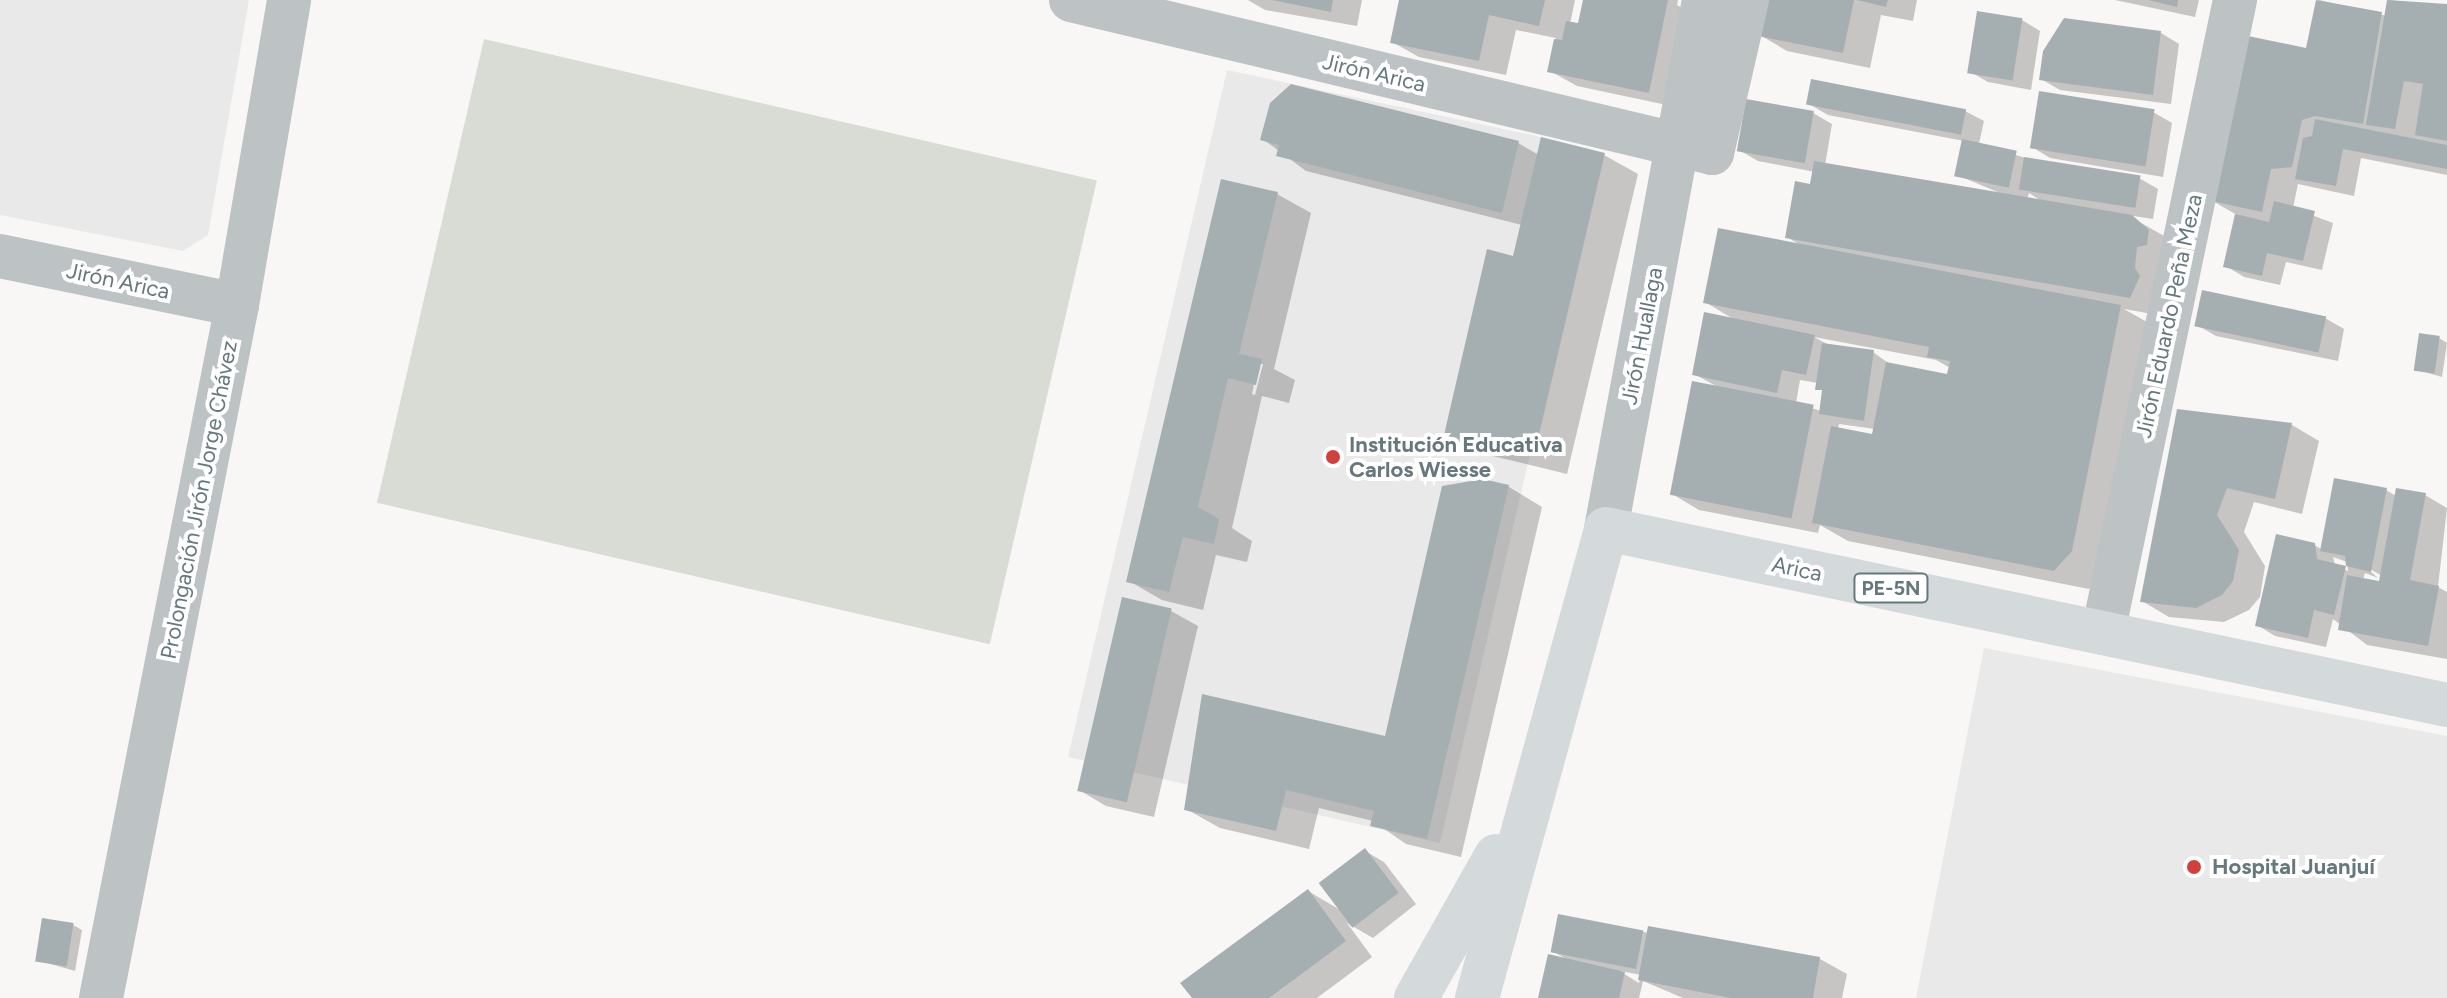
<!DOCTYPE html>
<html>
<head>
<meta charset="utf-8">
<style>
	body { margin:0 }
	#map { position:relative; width:2447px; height:998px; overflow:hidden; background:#f8f7f5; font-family:Figtree,sans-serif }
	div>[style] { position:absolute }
	.built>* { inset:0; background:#e8e9e8 }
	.green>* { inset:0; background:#d9dcd5; transform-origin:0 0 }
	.shadow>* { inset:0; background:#0003 }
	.building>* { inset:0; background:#a5afb2; transform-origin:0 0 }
	.street>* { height:44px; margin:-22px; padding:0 22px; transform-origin:22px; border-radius:22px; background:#bdc2c4 }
	.highway>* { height:44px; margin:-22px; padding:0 22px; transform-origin:22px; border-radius:22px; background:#d4d9db }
	.dots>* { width:22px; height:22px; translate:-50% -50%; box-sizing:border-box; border:4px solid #fff; border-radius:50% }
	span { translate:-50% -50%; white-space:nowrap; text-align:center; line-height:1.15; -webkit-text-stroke:8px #fff; paint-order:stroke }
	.shield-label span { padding:2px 6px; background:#fff; border:2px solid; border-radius:6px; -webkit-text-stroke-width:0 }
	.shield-label { font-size:20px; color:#66787d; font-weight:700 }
	.street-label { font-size:22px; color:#66787d }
	.poi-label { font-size:22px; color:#66787d; font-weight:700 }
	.left { translate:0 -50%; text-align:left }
</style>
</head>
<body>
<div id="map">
	<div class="built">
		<div style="clip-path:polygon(0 0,249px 0,208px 235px,183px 251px,0 215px)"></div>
		<div style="clip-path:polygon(1227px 70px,1541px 137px,1599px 156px,1440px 843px,1068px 757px)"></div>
		<div style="clip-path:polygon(1984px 648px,2447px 736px,2447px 998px,1916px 998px)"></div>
	</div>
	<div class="green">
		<div style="left:484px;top:39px;width:629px;height:476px;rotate:13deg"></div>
	</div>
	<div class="shadow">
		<div style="clip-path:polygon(1248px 0,1362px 0,1357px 26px,1265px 10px)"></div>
		<div style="clip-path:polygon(1401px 0,1575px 0,1570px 24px,1579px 26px,1585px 0,1678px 0,1677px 5px,1695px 15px,1676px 107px,1577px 86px,1550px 71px,1556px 38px,1516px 30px,1506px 75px,1419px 57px,1392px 42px)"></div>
		<div style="clip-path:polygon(1767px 0,1917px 0,1913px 21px,1881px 15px,1870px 68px,1787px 51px,1760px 35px)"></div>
		<div style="clip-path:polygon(2115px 0,2199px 0,2195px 17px)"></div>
		<div style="clip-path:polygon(2319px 0,2387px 16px,2389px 0,2447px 6px,2447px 175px,2361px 158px,2354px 196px,2298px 184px,2293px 208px,2333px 223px,2322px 270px,2286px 262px,2280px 285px,2244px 277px,2226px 266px,2237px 215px,2209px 199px,2308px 51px)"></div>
		<div style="clip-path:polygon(2022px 20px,2040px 31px,2031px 90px,1988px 82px,1969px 71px)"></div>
		<div style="clip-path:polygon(2161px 33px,2179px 44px,2171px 104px,2060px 90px,2041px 79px)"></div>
		<div style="clip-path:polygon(evenodd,1809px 104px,1965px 111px,1984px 121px,1979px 144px,2029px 159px,2139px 178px,2158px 189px,2153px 219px,2127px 215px,2166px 237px,2164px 316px,2124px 309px,2154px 326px,2106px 570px,2089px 589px,1848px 541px,1820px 525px,1818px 533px,1699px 510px,1672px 494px,1716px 386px,1694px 374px,1735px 320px,1705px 302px,1802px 246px,1787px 237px,1815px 172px,1758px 161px,1739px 150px,1813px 113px,1832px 124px,1825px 165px,2007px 196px,1957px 175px,1964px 141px,1828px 115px,1809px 104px,2029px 193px,2043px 202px,2027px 200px,2029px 193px,1809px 104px,1814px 337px,1936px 360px,1950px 368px,1948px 377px,1891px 365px,1873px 352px,1829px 345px,1814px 337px,1809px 104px,1800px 380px,1818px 383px,1824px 393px,1821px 411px,1796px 403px,1800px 380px,1809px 104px,1839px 424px,1875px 429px,1874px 436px,1838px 429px,1839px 424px)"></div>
		<div style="clip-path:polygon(2153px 112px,2172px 123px,2163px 177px,2050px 158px,2032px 147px)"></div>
		<div style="clip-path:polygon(1263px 139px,1518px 143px,1539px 155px,1604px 155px,1638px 174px,1567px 474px,1480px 453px,1446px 434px,1514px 258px,1522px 225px,1306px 171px)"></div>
		<div style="clip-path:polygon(evenodd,1277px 194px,1311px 213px,1274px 369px,1295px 380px,1289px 403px,1262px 396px,1232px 528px,1252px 541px,1247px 562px,1216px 555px,1203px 610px,1162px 600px,1129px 581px,1277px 194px,1258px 364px,1263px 364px,1255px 395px,1252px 394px,1258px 364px)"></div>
		<div style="clip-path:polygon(2325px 318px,2344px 329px,2338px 361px,2216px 336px,2197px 325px)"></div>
		<div style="clip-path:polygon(2439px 338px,2447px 343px,2442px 377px,2414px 369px)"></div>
		<div style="clip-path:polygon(2179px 411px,2292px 425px,2319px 441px,2302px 514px,2254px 502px,2244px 532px,2265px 566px,2260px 597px,2249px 610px,2224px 622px,2169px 617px,2142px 601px)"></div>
		<div style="clip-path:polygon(1483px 481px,1509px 487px,1542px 507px,1461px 857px,1406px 844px,1373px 821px,1319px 808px,1309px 849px,1220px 828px,1186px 809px,1386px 738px)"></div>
		<div style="clip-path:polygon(evenodd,2386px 490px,2396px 496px,2425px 495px,2447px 508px,2438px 587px,2447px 592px,2447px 659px,2367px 645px,2333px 619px,2326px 647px,2275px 636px,2257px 625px,2314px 545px,2323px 550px,2386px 490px,2333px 557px,2347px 562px,2348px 571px,2335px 565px,2333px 557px,2386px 490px,2363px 565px,2382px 576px,2387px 584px,2363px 580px,2365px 573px,2378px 578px,2363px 565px)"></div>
		<div style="clip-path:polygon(1171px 611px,1198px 626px,1154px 817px,1106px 806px,1079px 790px)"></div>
		<div style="clip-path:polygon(1365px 851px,1384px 862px,1416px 904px,1373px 938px,1347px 923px,1372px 957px,1317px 998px,1194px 998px,1308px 891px,1342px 911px)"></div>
		<div style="clip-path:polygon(73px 925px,82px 930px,75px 971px,37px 960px)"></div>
		<div style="clip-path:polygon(evenodd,1643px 932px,1820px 959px,1847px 974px,1842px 998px,1683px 998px,1643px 981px,1639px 998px,1540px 998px,1568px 960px,1554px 952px,1643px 932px,1621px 971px,1641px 975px,1639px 983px,1621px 972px,1621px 971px)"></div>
	</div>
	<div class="building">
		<div style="clip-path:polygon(1272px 0,1333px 0,1331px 12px)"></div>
		<div style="clip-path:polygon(1399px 0,1545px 0,1539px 26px,1489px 15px,1479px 61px,1390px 43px)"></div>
		<div style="clip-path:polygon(1583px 0,1668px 0,1649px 93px,1547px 72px,1554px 39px,1562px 40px,1566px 21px,1578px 23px)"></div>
		<div style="clip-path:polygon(1765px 0,1854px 0,1843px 53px,1758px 36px)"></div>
		<div style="clip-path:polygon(1857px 0,1888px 0,1886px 7px)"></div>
		<div style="clip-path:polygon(2148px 0,2178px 0,2177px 7px)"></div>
		<div style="clip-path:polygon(2316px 0,2382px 12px,2363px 124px,2315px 116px,2302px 120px,2292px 167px,2271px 169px,2262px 212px,2207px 200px,2243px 35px,2306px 48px)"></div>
		<div style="clip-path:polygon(2387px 0,2447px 4px,2447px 141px,2415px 135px,2423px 84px,2404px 81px,2395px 129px,2366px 125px)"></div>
		<div style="left:1977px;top:11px;width:46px;height:63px;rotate:9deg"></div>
		<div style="clip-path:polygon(2064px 18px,2161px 31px,2153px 95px,2039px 80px,2043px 51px)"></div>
		<div style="left:1811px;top:79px;width:158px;height:26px;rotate:11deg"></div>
		<div style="clip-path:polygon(1291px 84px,1519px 141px,1502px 213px,1276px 156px,1279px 145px,1260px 140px,1270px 103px)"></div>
		<div style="left:2039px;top:91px;width:117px;height:58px;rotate:9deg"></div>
		<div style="left:1746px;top:99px;width:69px;height:53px;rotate:10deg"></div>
		<div style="clip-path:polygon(2315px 119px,2447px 145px,2447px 169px,2343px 149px,2336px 186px,2295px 179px,2303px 138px,2312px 136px)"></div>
		<div style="clip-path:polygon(1541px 137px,1605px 153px,1534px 456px,1444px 435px,1487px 249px,1513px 256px)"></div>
		<div style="left:1962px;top:139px;width:56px;height:38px;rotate:12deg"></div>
		<div style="left:2024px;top:157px;width:118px;height:33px;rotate:9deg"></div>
		<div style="clip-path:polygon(1814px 161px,2132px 215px,2149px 230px,2147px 245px,2137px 247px,2135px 268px,2140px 276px,2130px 298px,1785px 238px,1795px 181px,1810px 184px)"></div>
		<div style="clip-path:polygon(1221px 179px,1278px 192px,1239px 354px,1262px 359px,1256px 385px,1228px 378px,1198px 507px,1219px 519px,1214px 544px,1183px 537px,1169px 592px,1126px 582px)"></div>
		<div style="clip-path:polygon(2274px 201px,2315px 211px,2303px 261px,2267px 253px,2262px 276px,2223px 267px,2235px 214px,2269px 222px)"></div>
		<div style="clip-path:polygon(1718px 228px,2121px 305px,2072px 551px,2054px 571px,1812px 523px,1831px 426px,1872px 434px,1886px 362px,1947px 374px,1950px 361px,1927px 357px,1929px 347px,1703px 303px)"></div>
		<div style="left:2202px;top:290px;width:127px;height:37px;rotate:12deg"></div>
		<div style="clip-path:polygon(1704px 312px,1815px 335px,1806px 375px,1782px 370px,1777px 393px,1692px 375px)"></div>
		<div style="left:2419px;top:333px;width:21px;height:38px;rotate:8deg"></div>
		<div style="clip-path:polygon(1822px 343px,1874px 350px,1864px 421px,1819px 414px,1822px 390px,1815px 390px)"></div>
		<div style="left:1692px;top:381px;width:124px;height:116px;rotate:11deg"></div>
		<div style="clip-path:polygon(2177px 409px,2292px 423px,2275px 499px,2227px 488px,2217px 515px,2239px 550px,2233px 581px,2222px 595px,2196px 608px,2140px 602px)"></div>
		<div style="clip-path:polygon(2334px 478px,2387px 488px,2371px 572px,2346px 566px,2345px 556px,2320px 551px)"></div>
		<div style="clip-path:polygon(1483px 479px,1509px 485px,1427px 839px,1370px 826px,1374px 811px,1286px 790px,1276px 831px,1184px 810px,1202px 694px,1385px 736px,1442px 486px)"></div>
		<div style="clip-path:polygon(2396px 488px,2426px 493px,2410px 580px,2439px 586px,2428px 646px,2338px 630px,2347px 575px,2379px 581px)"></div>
		<div style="clip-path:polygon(2276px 534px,2315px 543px,2317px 559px,2346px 566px,2334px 615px,2314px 610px,2308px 638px,2255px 626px)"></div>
		<div style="left:1122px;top:597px;width:51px;height:199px;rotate:13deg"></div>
		<div style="left:1365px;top:848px;width:56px;height:58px;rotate:53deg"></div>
		<div style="clip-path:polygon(1308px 889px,1346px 941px,1269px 998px,1192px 998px,1180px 983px)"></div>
		<div style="left:1558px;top:914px;width:87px;height:39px;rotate:11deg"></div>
		<div style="left:42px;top:918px;width:32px;height:44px;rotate:9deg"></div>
		<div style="clip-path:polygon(1648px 926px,1820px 957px,1813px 998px,1731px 998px,1638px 980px)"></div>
		<div style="clip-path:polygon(1548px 954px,1625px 972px,1619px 998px,1538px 998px)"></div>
	</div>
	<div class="street">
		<div style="left:1071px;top:0;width:659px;rotate:13.42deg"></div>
		<div style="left:1712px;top:153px;width:157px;rotate:-77.1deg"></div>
		<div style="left:0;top:256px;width:242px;rotate:11.7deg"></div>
		<div style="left:1606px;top:529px;width:538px;rotate:-79.5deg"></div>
		<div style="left:2103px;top:633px;width:647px;rotate:-78.22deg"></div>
		<div style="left:101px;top:998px;width:706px;rotate:-78.9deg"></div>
		<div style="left:237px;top:305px;width:309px;rotate:-80.3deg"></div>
	</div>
	<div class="highway">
		<div style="left:1416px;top:998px;width:163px;rotate:-60.6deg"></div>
		<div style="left:1477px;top:998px;width:486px;rotate:-74.6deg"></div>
		<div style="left:1606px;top:529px;width:859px;rotate:11.82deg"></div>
	</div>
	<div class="dots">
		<div style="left:1333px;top:457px;background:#d2403b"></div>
		<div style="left:2194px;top:867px;background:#d2403b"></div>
	</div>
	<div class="shield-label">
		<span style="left:1891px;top:588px">PE-5N</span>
	</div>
	<div class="street-label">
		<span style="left:1374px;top:73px;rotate:13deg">Jirón Arica</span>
		<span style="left:118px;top:281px;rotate:12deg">Jirón Arica</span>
		<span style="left:2169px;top:316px;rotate:-78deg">Jirón Eduardo Peña Meza</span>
		<span style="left:1642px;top:336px;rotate:-79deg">Jirón Huallaga</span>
		<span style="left:199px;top:500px;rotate:-79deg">Prolongación Jirón Jorge Chávez</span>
		<span style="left:1797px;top:569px;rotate:12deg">Arica</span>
	</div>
	<div class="poi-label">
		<span class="left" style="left:1349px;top:457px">Institución Educativa<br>Carlos Wiesse</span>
		<span class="left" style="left:2212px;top:867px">Hospital Juanjuí</span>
	</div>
</div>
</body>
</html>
